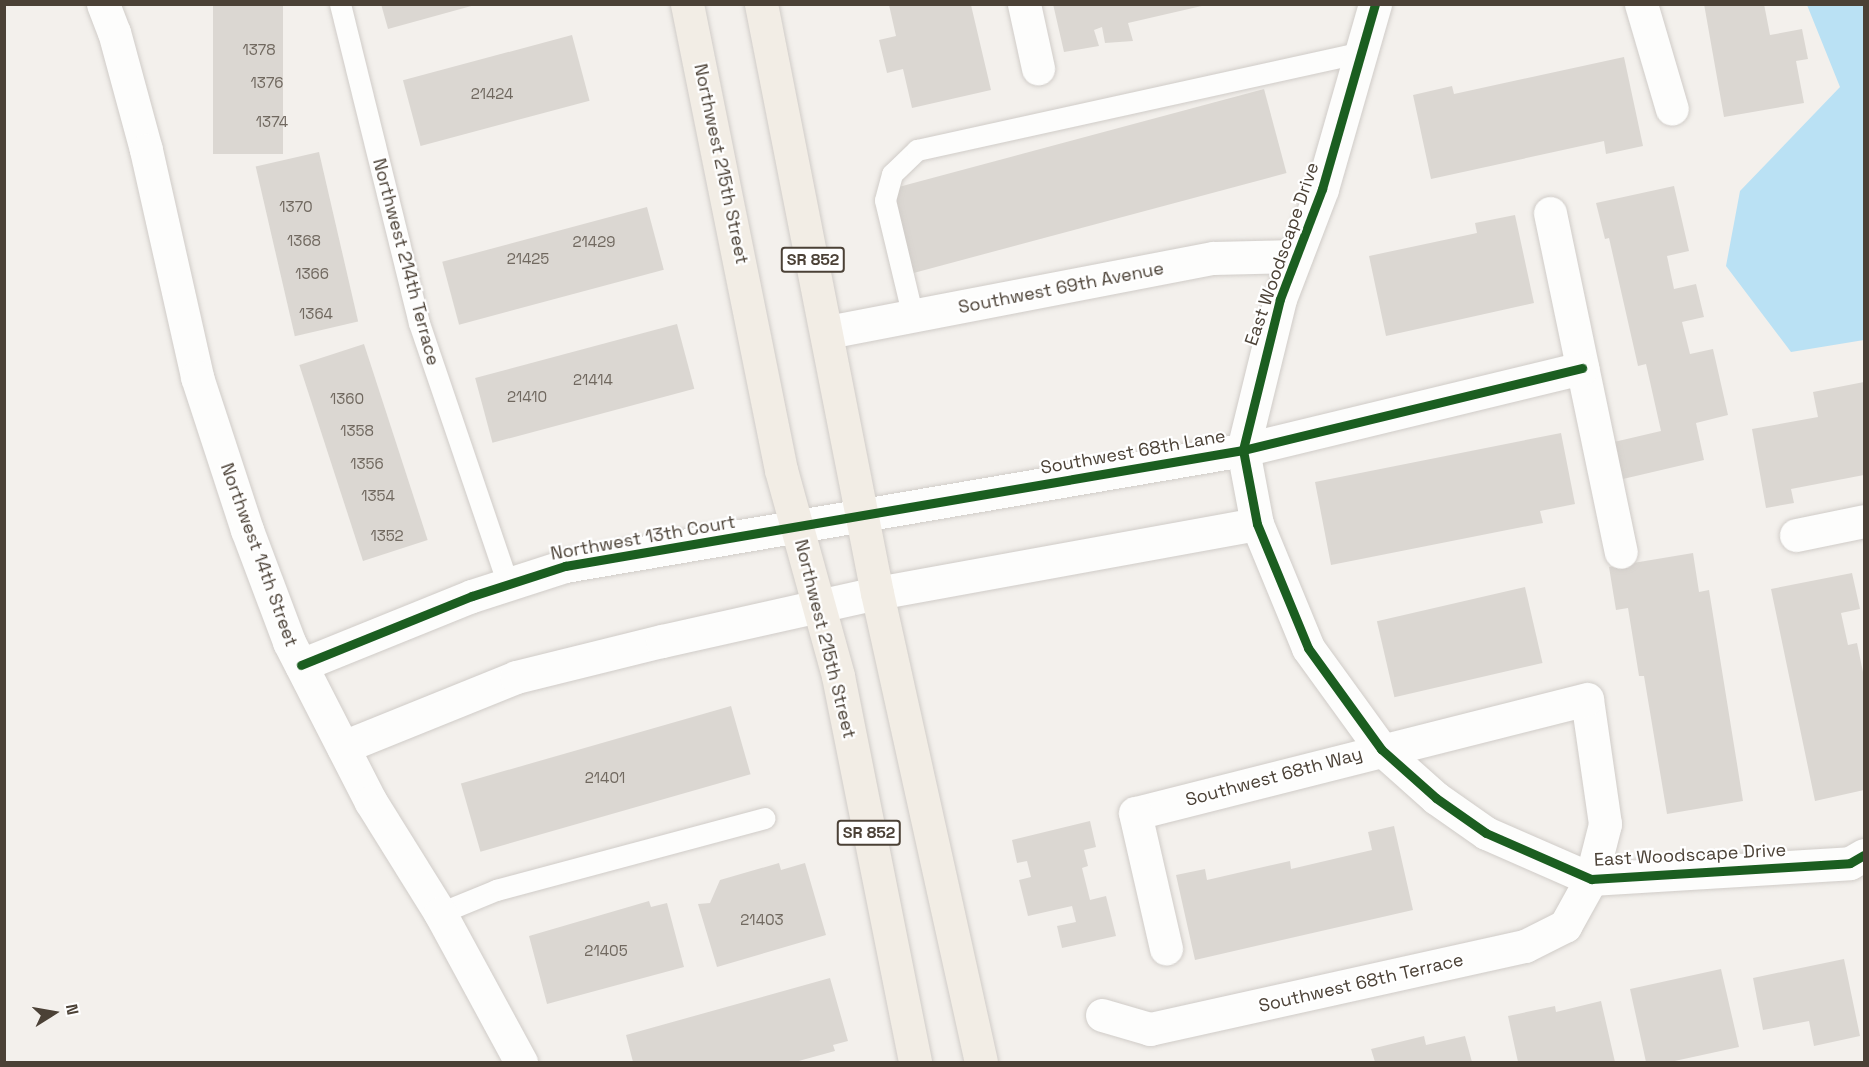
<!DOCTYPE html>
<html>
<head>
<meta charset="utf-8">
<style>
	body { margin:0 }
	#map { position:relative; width:1869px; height:1067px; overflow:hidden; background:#f3f0ec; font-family:"Space Grotesk",sans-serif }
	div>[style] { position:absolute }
	.water>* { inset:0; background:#bae1f4 }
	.building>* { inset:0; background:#dbd7d2; transform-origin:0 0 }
	.roads { filter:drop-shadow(0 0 2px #d0ccc8) drop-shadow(0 0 2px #d0ccc8) }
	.service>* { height:21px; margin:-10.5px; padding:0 10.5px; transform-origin:10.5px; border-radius:10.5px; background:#fdfdfc }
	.minor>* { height:33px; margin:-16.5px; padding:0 16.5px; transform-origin:16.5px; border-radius:16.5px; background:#fdfdfc }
	.primary>* { height:33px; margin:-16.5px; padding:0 16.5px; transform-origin:16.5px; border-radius:16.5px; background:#f2ede5 }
	.cycleway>* { height:9px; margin:-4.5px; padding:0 4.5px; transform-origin:4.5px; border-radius:4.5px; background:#1b5e20 }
	span { translate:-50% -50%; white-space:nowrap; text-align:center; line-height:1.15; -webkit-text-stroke:4.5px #fff; paint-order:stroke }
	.number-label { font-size:15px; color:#70685f }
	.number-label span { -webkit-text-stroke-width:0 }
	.shield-label span { padding:2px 4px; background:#fff; border:2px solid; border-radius:4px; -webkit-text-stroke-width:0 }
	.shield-label { font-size:16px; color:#4b4136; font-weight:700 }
	.street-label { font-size:18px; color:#4b4136 }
	.frame { position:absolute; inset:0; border:6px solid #4b4136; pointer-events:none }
	.north { position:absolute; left:24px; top:983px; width:60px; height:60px; -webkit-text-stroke:4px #fff; paint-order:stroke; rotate:79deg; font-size:16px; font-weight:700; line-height:24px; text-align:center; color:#4b4136 }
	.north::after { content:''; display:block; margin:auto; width:21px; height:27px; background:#4b4136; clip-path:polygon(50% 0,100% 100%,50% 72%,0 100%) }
</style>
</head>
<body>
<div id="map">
	<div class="water">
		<div style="clip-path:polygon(1807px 5px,1864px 5px,1864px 340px,1791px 352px,1726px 266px,1740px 191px,1840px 87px)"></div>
	</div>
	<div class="building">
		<div style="left:213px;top:4px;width:70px;height:150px"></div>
		<div style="clip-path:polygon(381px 4px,475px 4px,475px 5px,388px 29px)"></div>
		<div style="clip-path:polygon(1053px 4px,1206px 4px,1206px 5px,1128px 23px,1133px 41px,1105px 43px,1102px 27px,1094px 30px,1099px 46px,1064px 52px)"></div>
		<div style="clip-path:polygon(1704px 4px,1764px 4px,1770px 35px,1802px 29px,1808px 59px,1796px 61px,1804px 103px,1724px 117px)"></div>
		<div style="clip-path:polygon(889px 5px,971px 5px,991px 90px,912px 108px,903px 69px,887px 73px,879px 40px,896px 36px)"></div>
		<div style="left:572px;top:35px;width:68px;height:175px;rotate:75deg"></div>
		<div style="clip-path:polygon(1624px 57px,1643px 146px,1606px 154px,1604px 141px,1431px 179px,1413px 95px,1452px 86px,1454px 94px)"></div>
		<div style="left:1264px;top:89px;width:87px;height:387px;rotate:75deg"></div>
		<div style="left:319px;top:152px;width:174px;height:65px;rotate:77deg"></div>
		<div style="clip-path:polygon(1674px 186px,1689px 251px,1667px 256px,1674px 289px,1696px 284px,1704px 317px,1682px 322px,1690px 354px,1713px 349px,1728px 415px,1696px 423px,1704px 460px,1623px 479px,1614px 442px,1661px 431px,1646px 364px,1638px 366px,1609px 238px,1605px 239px,1596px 203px)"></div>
		<div style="left:647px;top:207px;width:65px;height:212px;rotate:75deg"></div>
		<div style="clip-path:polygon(1515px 215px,1534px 303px,1386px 336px,1369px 256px,1477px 233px,1475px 223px)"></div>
		<div style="left:677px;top:324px;width:67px;height:209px;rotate:75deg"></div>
		<div style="left:364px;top:344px;width:206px;height:68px;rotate:72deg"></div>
		<div style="clip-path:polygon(1864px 382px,1864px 475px,1791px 489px,1794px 503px,1766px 508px,1752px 429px,1818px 417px,1813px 392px)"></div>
		<div style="clip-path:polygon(1561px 433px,1575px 504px,1540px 511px,1543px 523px,1331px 565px,1315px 482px)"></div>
		<div style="clip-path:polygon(1693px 553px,1699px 592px,1709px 590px,1743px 801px,1667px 814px,1644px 676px,1639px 676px,1628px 608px,1616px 610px,1609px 567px)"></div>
		<div style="clip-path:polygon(1852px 573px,1860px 609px,1841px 613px,1848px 645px,1857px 643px,1864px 677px,1864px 790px,1815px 801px,1771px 589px)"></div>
		<div style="left:1525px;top:587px;width:78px;height:152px;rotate:77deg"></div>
		<div style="left:731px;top:706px;width:71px;height:281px;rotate:74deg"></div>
		<div style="clip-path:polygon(1090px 821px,1096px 847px,1084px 850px,1088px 866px,1082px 868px,1090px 900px,1106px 896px,1116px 936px,1062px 948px,1057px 926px,1076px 922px,1072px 906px,1028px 916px,1019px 880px,1031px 877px,1027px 861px,1017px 863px,1012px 840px)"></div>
		<div style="clip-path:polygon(1394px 826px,1413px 910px,1195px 960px,1176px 875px,1205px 869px,1207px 880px,1290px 861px,1291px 869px,1372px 850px,1368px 832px)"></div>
		<div style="clip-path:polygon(779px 863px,781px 870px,805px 863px,826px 935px,717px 967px,698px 904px,710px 903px,720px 880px)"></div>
		<div style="clip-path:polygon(649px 901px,651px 907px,667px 903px,684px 967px,547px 1004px,529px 936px)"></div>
		<div style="clip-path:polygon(1844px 959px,1860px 1036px,1814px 1046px,1809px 1021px,1763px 1030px,1753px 978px)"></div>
		<div style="clip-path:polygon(1721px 969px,1739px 1047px,1670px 1062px,1646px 1062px,1630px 989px)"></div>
		<div style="clip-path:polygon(830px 978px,848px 1041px,833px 1045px,835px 1051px,795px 1062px,633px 1062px,626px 1035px)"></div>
		<div style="clip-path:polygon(1601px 1001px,1615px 1062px,1518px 1062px,1508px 1016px,1555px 1006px,1556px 1012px)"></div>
		<div style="clip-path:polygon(1424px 1036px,1426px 1045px,1465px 1036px,1472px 1062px,1375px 1062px,1371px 1049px)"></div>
	</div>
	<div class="roads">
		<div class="service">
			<div style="left:340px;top:4px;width:329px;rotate:76.1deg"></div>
			<div style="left:419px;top:323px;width:277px;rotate:71.2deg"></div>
			<div style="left:913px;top:317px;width:120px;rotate:-103.5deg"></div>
			<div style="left:885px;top:200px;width:27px;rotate:-75deg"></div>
			<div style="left:892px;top:174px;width:35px;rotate:-44deg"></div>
			<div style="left:917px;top:150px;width:456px;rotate:-12.4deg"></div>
			<div style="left:440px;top:913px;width:61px;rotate:-22.3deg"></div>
			<div style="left:496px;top:890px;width:278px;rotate:-15deg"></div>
		</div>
		<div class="minor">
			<div style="left:103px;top:4px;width:30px;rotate:69deg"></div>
			<div style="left:114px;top:32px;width:122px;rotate:74.8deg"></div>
			<div style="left:146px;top:150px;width:233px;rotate:77.3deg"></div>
			<div style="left:197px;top:377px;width:161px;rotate:71.9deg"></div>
			<div style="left:247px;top:530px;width:120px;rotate:69.4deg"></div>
			<div style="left:289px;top:642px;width:180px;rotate:62.9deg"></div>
			<div style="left:371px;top:802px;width:131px;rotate:58.1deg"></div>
			<div style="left:440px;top:913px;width:170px;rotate:61.5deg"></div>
			<div style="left:1024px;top:4px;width:66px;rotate:77.7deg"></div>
			<div style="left:1375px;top:4px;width:192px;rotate:106deg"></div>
			<div style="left:1322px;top:189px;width:118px;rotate:110.9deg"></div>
			<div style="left:1280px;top:299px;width:155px;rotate:103.8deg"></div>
			<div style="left:1243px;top:450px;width:75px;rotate:79.3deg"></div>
			<div style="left:1257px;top:524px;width:134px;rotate:67.6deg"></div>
			<div style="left:1308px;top:648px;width:125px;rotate:54.1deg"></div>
			<div style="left:1381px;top:749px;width:74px;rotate:41.7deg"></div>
			<div style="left:1436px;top:798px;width:61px;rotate:35deg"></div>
			<div style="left:1486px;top:833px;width:115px;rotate:23.7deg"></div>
			<div style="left:1591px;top:879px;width:259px;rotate:-3.5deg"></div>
			<div style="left:1850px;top:863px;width:16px;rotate:-30deg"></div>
			<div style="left:1641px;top:4px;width:109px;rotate:73.6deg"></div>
			<div style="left:1550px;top:213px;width:346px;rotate:78.2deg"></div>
			<div style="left:828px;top:332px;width:392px;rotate:-10.9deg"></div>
			<div style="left:1213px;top:258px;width:83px;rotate:-1.4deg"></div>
			<div style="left:1796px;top:535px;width:69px;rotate:-11.6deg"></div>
			<div style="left:301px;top:665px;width:184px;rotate:-22deg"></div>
			<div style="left:472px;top:596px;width:98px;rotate:-17.9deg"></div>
			<div style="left:565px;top:566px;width:688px;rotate:-9.71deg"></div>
			<div style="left:1243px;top:450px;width:349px;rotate:-13.6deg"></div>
			<div style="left:343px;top:747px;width:187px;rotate:-22deg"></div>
			<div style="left:516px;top:677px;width:150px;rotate:-13.9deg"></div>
			<div style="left:662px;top:641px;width:220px;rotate:-12.6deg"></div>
			<div style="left:877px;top:593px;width:386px;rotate:-10.3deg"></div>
			<div style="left:1102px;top:1015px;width:50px;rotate:16.3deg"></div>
			<div style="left:1150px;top:1029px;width:384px;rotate:-12.5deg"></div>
			<div style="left:1525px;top:946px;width:45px;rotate:-26.6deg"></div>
			<div style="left:1565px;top:926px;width:54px;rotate:-61deg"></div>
			<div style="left:1591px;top:879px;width:57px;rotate:-75.7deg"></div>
			<div style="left:1605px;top:824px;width:126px;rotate:-98.2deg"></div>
			<div style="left:1587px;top:699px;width:466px;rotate:165.8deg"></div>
			<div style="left:1135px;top:813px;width:139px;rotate:77.1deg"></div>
		</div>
		<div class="primary">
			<div style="left:687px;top:4px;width:475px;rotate:78.6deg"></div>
			<div style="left:781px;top:470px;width:214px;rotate:74.5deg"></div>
			<div style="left:838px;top:676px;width:394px;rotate:78.7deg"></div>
			<div style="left:761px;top:4px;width:600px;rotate:78.86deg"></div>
			<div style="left:877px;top:593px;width:480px;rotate:77.5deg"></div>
		</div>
	</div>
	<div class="cycleway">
		<div style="left:1375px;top:4px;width:192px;rotate:106deg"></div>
		<div style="left:1322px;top:189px;width:118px;rotate:110.9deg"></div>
		<div style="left:1280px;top:299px;width:155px;rotate:103.8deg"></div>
		<div style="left:1243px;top:450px;width:75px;rotate:79.3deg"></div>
		<div style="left:1257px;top:524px;width:134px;rotate:67.6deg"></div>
		<div style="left:1308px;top:648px;width:125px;rotate:54.1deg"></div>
		<div style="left:1381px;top:749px;width:74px;rotate:41.7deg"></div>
		<div style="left:1436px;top:798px;width:61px;rotate:35deg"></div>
		<div style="left:1486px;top:833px;width:115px;rotate:23.7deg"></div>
		<div style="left:1591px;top:879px;width:259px;rotate:-3.5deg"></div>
		<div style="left:1850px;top:863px;width:16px;rotate:-30deg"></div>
		<div style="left:301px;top:665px;width:184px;rotate:-22deg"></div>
		<div style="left:472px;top:596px;width:98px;rotate:-17.9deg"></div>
		<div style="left:565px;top:566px;width:688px;rotate:-9.71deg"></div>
		<div style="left:1243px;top:450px;width:349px;rotate:-13.6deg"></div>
	</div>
	<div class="number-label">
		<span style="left:259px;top:50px">1378</span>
		<span style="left:267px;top:83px">1376</span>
		<span style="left:492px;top:94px">21424</span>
		<span style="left:272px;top:122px">1374</span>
		<span style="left:296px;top:207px">1370</span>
		<span style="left:304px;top:241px">1368</span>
		<span style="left:594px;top:242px">21429</span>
		<span style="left:528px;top:259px">21425</span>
		<span style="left:312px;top:274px">1366</span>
		<span style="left:316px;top:314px">1364</span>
		<span style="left:593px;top:380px">21414</span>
		<span style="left:527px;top:397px">21410</span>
		<span style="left:347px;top:399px">1360</span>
		<span style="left:357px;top:431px">1358</span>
		<span style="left:367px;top:464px">1356</span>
		<span style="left:378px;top:496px">1354</span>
		<span style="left:387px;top:536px">1352</span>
		<span style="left:605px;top:778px">21401</span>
		<span style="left:762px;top:920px">21403</span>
		<span style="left:606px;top:951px">21405</span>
	</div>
	<div class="shield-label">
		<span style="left:813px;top:260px">SR 852</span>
		<span style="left:869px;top:833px">SR 852</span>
	</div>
	<div class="street-label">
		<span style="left:721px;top:164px;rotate:78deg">Northwest 215th Street</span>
		<span style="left:1282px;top:254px;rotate:-71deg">East Woodscape Drive</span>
		<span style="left:406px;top:262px;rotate:75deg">Northwest 214th Terrace</span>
		<span style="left:1061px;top:288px;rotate:-11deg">Southwest 69th Avenue</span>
		<span style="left:1133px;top:452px;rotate:-10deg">Southwest 68th Lane</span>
		<span style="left:643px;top:538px;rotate:-10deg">Northwest 13th Court</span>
		<span style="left:259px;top:555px;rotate:70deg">Northwest 14th Street</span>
		<span style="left:825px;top:639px;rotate:76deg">Northwest 215th Street</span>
		<span style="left:1274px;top:777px;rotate:-15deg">Southwest 68th Way</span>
		<span style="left:1690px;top:855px;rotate:-3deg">East Woodscape Drive</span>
		<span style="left:1361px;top:983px;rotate:-13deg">Southwest 68th Terrace</span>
	</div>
	<div class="frame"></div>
	<div class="north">N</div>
</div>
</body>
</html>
